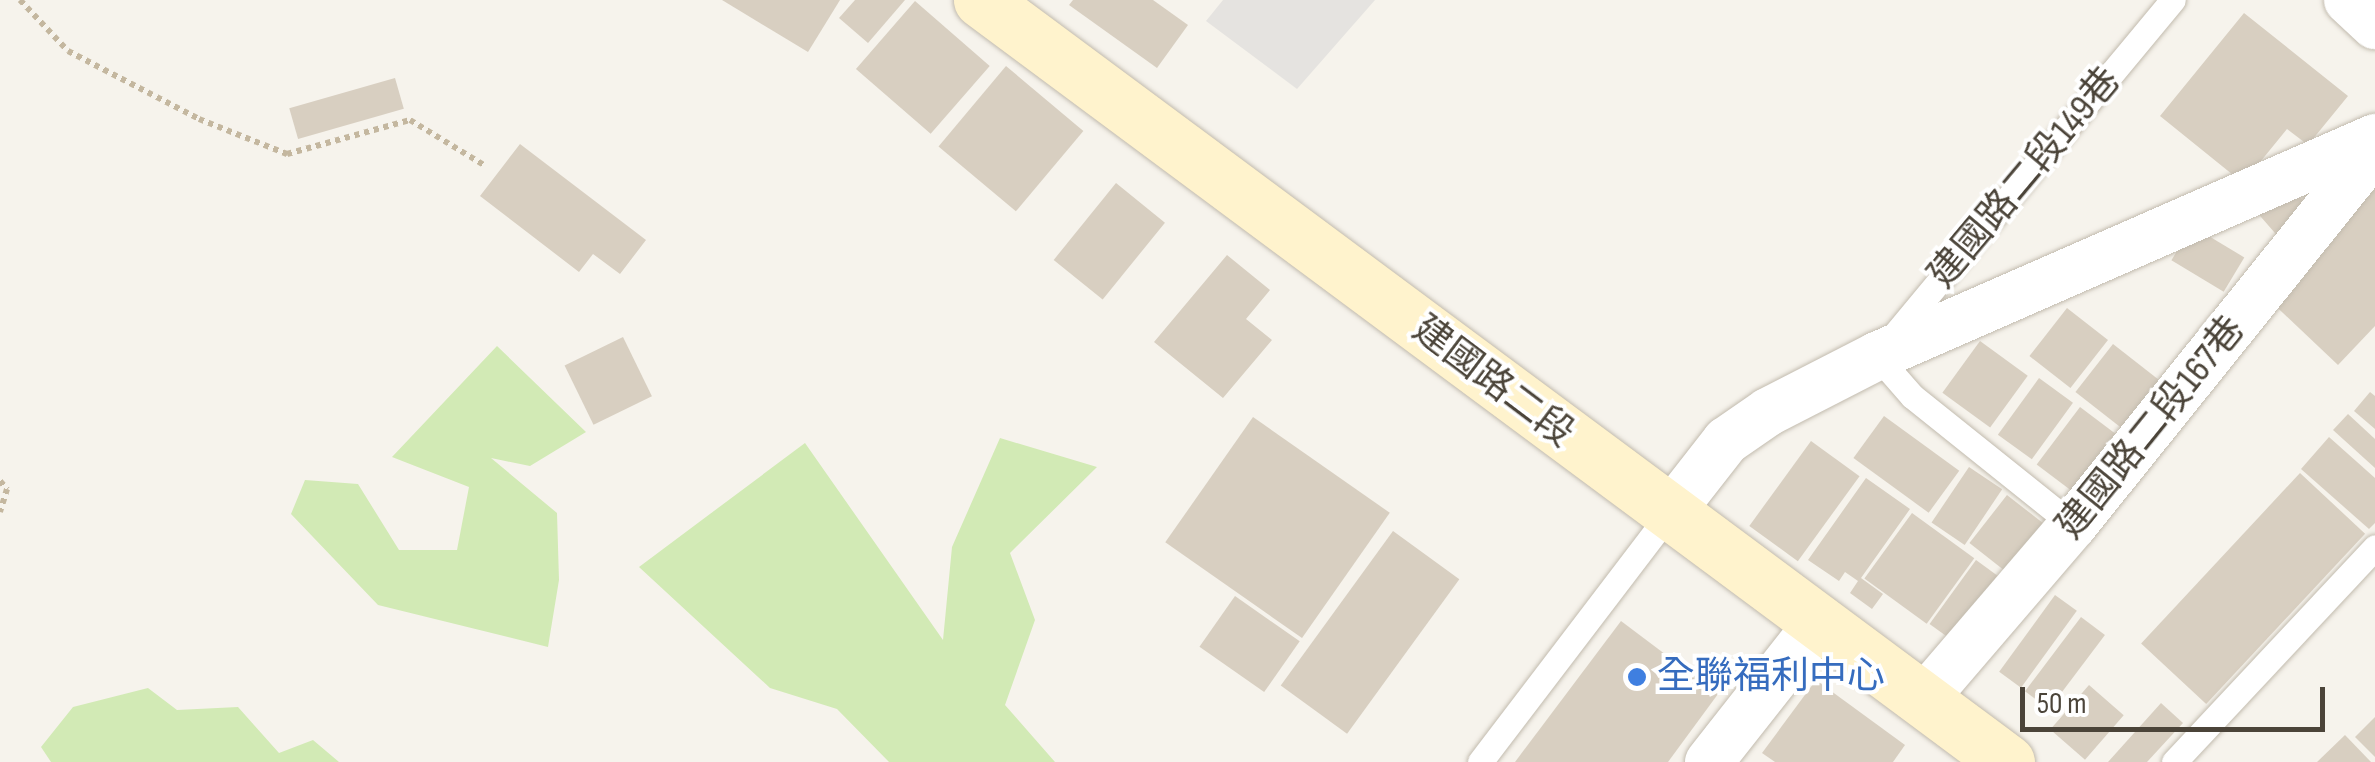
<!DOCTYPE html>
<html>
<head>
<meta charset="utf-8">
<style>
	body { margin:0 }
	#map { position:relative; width:2375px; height:762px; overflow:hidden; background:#f6f3ec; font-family:"Sofia Sans Condensed","Noto Sans TC",sans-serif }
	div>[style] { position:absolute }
	.green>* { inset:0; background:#d2eab5 }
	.parking>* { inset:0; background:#e5e3e0 }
	.building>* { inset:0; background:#d8cfc1; transform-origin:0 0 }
	.path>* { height:6px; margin-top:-3px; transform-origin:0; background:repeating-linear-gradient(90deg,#c4b79f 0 5px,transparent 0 10px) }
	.roads { filter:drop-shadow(0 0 2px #c2bbae) drop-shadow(0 0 2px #c2bbae) }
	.lane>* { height:25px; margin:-12.5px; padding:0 12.5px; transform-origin:12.5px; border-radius:12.5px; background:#fff }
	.street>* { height:48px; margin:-24px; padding:0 24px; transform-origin:24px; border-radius:24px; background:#fff }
	.secondary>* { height:55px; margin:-27.5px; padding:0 27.5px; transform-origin:27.5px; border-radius:27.5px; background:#fff3cd }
	.dots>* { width:28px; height:28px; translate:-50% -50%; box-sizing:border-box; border:5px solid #fff; border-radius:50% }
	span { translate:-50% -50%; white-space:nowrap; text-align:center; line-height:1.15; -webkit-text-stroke:8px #fff; paint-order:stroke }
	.street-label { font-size:38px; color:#4b4439 }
	.shop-label { font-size:38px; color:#366cbe }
	.left { translate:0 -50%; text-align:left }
	.scale { position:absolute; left:2020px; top:687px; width:305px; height:45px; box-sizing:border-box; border:5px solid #4b4439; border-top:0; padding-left:12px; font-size:30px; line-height:35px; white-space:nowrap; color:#4b4439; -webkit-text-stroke:8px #fff; paint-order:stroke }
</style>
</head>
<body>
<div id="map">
	<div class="green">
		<div style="clip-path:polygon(497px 346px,586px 432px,530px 466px,491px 458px,557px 513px,559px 580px,548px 647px,378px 605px,291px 514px,305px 480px,358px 484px,399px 550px,457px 550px,469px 487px,392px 457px)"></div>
		<div style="clip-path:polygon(1000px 438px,1097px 467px,1010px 553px,1035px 620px,1005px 705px,1055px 762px,889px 762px,837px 709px,770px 688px,639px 567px,805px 443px,943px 640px,952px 547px)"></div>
		<div style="clip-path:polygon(148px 688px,177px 710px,238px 707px,279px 753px,313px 740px,339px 762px,51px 762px,41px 747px,73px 707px)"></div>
	</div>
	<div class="parking">
		<div style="clip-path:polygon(1223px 0,1375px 0,1297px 89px,1206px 21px)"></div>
	</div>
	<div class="building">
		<div style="clip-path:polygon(722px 0,840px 0,808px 52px)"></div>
		<div style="clip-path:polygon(855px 0,905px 0,868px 43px,839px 18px)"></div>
		<div style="clip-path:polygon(1073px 0,1153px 0,1188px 25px,1157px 68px,1069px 5px)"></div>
		<div style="left:915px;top:1px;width:99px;height:90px;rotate:41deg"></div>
		<div style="clip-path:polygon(2244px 13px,2348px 96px,2308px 145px,2287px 129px,2243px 183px,2160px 116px)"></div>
		<div style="left:1006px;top:66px;width:101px;height:105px;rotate:40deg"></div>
		<div style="left:395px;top:78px;width:32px;height:110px;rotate:74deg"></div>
		<div style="clip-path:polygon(520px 144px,646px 240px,620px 274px,593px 254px,579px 272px,480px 196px)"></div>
		<div style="clip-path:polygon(2375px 178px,2375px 326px,2338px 365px,2264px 295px)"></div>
		<div style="clip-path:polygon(2286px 182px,2306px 204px,2286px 222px,2293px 230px,2281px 240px,2248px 202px)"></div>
		<div style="left:1116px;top:183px;width:63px;height:99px;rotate:39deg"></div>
		<div style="left:2192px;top:226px;width:61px;height:40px;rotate:31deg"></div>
		<div style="clip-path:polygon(1227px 255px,1270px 290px,1246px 319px,1272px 340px,1223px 398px,1154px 342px)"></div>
		<div style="left:2067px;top:308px;width:52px;height:61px;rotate:38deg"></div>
		<div style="left:623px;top:337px;width:66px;height:65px;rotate:64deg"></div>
		<div style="left:1980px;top:341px;width:59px;height:64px;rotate:36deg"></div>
		<div style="left:2113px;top:344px;width:71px;height:61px;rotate:38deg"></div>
		<div style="left:2039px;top:378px;width:42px;height:70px;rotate:36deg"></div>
		<div style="clip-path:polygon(2370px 392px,2375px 396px,2375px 429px,2354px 411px)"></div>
		<div style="left:2080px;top:407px;width:49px;height:72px;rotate:37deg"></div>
		<div style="clip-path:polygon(2348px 414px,2375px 439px,2375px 468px,2333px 430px)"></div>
		<div style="left:1884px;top:416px;width:93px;height:52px;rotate:36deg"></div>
		<div style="left:1253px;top:417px;width:167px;height:153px;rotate:35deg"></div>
		<div style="clip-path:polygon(2329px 437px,2375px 478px,2375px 523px,2369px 529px,2301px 469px)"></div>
		<div style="left:1811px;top:441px;width:60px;height:105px;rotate:36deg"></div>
		<div style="left:1969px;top:467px;width:40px;height:67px;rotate:34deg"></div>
		<div style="left:2300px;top:473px;width:89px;height:233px;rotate:43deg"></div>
		<div style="clip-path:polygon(1866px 478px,1910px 509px,1861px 578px,1883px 594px,1872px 609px,1850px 593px,1858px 581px,1845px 572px,1839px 581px,1808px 560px)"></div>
		<div style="left:2007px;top:495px;width:46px;height:61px;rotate:38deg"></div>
		<div style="left:1912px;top:513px;width:77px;height:81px;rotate:36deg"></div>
		<div style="left:1393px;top:531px;width:82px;height:191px;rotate:36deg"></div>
		<div style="left:1976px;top:560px;width:39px;height:79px;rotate:36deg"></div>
		<div style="left:2055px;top:595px;width:27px;height:95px;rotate:36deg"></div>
		<div style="left:1235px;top:596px;width:79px;height:62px;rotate:35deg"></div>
		<div style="left:2081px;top:617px;width:30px;height:93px;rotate:37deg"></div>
		<div style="clip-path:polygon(1621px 621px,1718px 694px,1668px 762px,1515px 762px)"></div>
		<div style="clip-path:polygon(1816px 680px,1905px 745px,1893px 762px,1775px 762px,1762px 753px)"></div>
		<div style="left:2089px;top:685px;width:46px;height:59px;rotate:41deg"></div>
		<div style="clip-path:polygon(2161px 703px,2183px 723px,2147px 762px,2108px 762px)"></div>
		<div style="clip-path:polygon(2375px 717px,2375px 757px,2355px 737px)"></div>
		<div style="clip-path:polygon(2345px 735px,2371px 762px,2317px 762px)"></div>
	</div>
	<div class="path">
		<div style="left:20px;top:0;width:70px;rotate:46.7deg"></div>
		<div style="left:68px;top:51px;width:148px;rotate:27.4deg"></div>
		<div style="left:199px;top:119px;width:95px;rotate:21.7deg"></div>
		<div style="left:287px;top:154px;width:128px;rotate:-15.5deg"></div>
		<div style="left:410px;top:120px;width:87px;rotate:31.3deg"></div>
		<div style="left:0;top:481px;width:11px;rotate:49deg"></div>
		<div style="left:7px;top:489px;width:24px;rotate:107deg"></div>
	</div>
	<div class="roads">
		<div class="lane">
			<div style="left:2073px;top:525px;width:206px;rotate:-141.3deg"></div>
			<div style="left:1912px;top:396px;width:53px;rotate:-131.2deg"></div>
			<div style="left:1877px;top:356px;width:463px;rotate:-50.3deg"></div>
			<div style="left:1480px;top:762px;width:312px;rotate:-52.7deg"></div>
			<div style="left:2174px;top:762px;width:294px;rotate:-46.9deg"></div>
		</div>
		<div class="street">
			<div style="left:2348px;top:0;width:37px;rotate:43deg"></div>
			<div style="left:1669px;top:514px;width:93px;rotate:-52deg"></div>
			<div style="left:1726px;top:441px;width:51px;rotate:-34.6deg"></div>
			<div style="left:1768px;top:412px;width:123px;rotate:-27.2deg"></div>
			<div style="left:1877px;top:356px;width:544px;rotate:-23.64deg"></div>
			<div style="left:1922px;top:701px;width:232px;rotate:-49.4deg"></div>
			<div style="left:2073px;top:525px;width:481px;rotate:-51.2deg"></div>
			<div style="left:1709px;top:762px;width:173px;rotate:-51.8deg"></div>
		</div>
		<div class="secondary">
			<div style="left:981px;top:0;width:1278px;rotate:36.6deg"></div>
		</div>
	</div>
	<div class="dots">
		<div style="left:1637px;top:677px;background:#3f7fe0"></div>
	</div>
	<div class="street-label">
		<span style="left:2025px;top:178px;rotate:-50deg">建國路二段149巷</span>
		<span style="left:1493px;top:382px;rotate:37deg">建國路二段</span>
		<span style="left:2151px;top:428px;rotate:-51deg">建國路二段167巷</span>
	</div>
	<div class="shop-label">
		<span class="left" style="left:1657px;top:677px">全聯福利中心</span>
	</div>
	<div class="scale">50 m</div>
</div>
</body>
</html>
